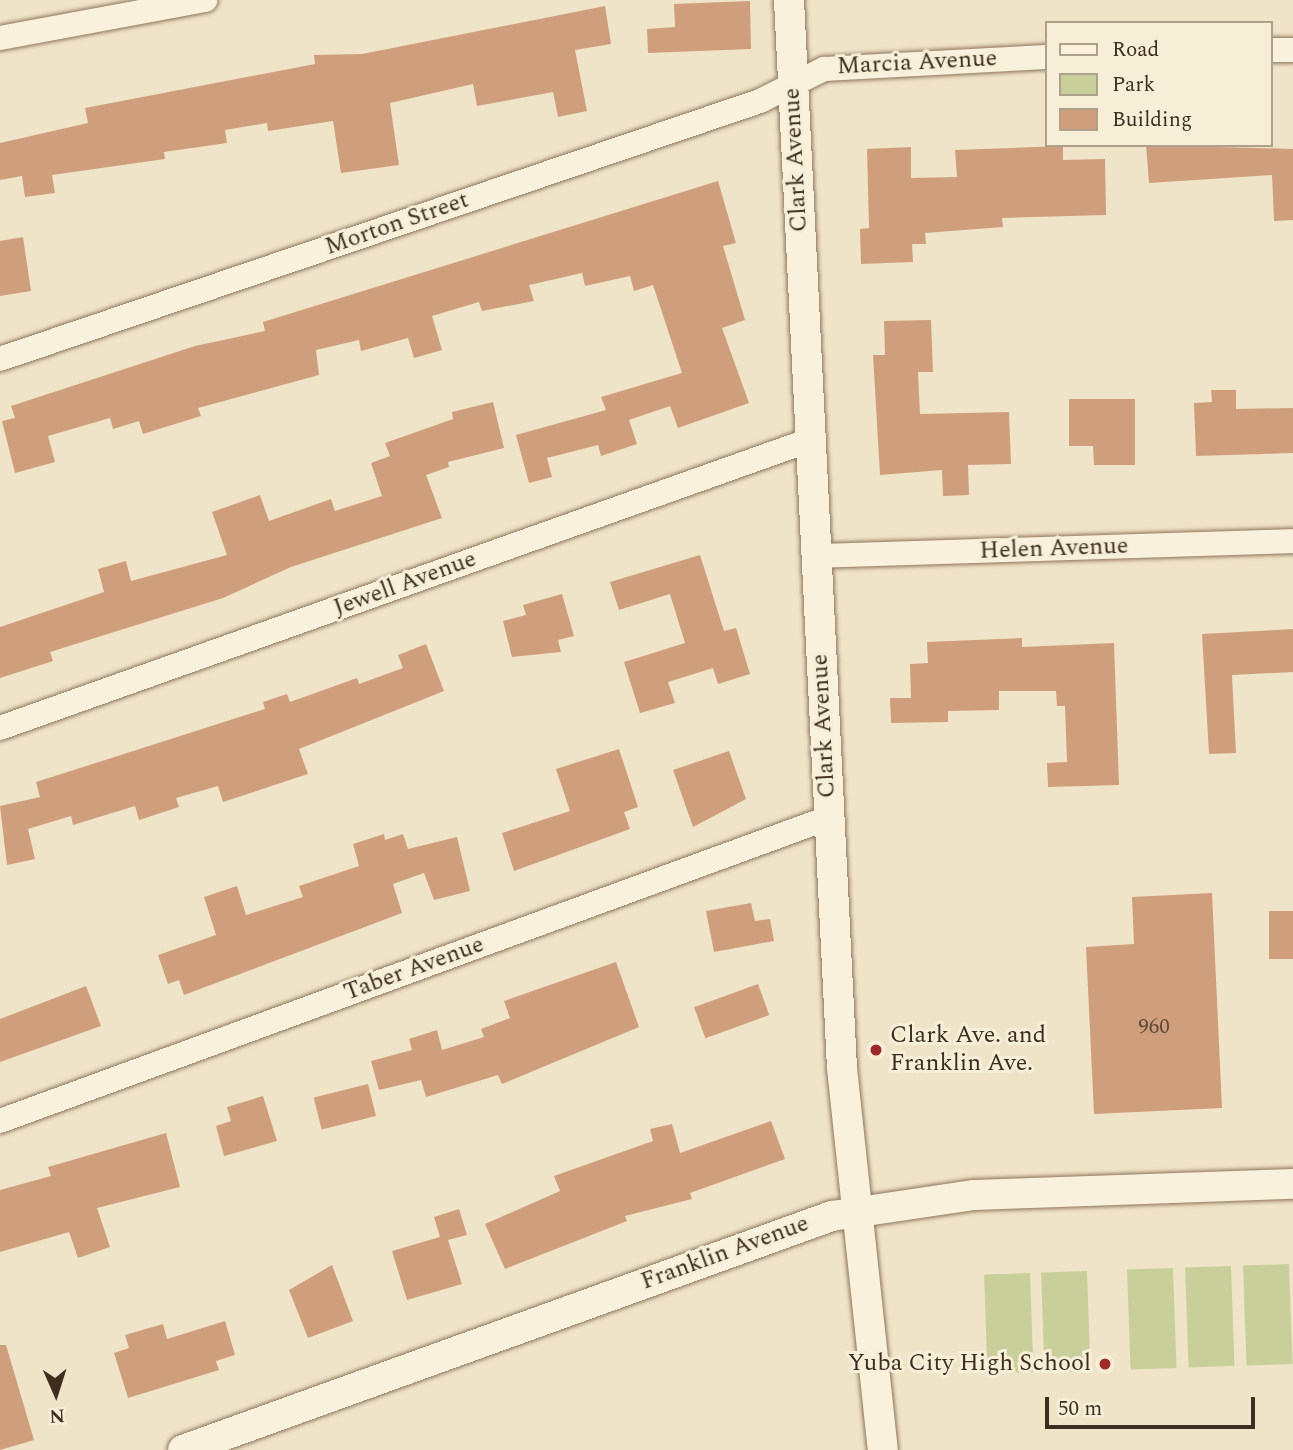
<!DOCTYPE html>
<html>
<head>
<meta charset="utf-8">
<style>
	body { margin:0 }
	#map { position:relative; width:1293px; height:1450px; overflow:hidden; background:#f0e4c8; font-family:Spectral,serif }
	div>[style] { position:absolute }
	.green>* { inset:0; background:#c9cf9b; transform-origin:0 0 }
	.building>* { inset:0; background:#cf9f7d; transform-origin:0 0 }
	.roads { filter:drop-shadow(0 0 2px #8d765c) drop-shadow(0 0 2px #8d765c) }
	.minor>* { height:24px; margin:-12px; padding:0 12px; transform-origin:12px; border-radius:12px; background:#faf1dc }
	.tertiary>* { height:30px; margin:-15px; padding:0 15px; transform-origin:15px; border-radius:15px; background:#faf1dc }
	.dots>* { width:19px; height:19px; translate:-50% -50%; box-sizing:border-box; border:4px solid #f7eed8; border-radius:50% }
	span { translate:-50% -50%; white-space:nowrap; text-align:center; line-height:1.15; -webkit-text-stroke:6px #f7eed8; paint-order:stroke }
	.number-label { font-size:21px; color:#624a37 }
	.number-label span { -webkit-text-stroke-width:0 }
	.street-label { font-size:24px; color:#3d2e20 }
	.poi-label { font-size:24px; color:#3d2e20 }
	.left { translate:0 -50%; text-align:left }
	.right { translate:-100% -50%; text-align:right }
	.legend { position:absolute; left:1045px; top:21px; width:228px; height:126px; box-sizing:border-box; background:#f7eed8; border:2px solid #ada18e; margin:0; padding:9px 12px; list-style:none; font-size:21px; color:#3d2e20 }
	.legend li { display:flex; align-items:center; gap:14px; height:35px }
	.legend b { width:35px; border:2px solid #ada18e }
	.north { position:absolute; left:21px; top:1359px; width:70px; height:70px; -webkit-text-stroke:5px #f7eed8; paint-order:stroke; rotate:177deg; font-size:19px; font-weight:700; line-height:28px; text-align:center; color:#3d2e20 }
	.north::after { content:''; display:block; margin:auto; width:24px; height:32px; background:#3d2e20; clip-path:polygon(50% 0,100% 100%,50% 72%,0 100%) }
	.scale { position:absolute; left:1045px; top:1397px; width:210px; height:32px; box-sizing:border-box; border:4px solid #3d2e20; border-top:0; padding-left:9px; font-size:21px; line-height:24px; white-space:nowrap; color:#3d2e20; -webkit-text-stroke:5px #f7eed8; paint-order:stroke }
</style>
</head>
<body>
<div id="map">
	<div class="green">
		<div style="left:1289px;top:1264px;width:100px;height:46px;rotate:88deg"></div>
		<div style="left:1231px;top:1266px;width:100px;height:46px;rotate:88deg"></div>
		<div style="left:1173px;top:1268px;width:100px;height:46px;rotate:88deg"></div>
		<div style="left:1087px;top:1271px;width:100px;height:46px;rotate:88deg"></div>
		<div style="left:1030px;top:1273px;width:99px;height:46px;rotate:88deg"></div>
	</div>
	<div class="building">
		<div style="clip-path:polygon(750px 1px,751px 49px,648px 53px,647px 29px,675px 27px,674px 4px)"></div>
		<div style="clip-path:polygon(605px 6px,611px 44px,575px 50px,587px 111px,558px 117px,553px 92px,477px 106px,473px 84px,390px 103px,399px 165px,341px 173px,333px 121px,268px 131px,267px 123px,225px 130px,227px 143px,164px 152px,165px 159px,52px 175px,55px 193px,25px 197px,22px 176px,0 180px,0 143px,88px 123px,85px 108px,315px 64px,314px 55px,362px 54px)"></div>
		<div style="clip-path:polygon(1146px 145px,1293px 149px,1293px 220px,1274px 221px,1272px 175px,1149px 183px)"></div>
		<div style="clip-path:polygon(1063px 146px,1063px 160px,1105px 159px,1106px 215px,1002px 218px,1003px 227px,925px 233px,926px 244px,912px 244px,913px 262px,861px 264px,860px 229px,869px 228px,867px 149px,911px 147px,911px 178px,957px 177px,955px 150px)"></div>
		<div style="clip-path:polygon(718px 181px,736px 243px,723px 246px,745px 320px,722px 328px,749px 403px,678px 428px,670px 406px,629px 420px,637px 444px,601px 456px,598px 445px,547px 458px,552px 477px,529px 483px,516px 435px,606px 410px,601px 397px,682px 373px,653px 285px,634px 291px,630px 276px,585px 286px,582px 273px,529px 285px,534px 301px,482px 311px,479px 302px,432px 316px,442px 350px,414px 358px,408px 338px,361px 351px,359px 340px,316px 350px,319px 375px,198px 408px,201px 416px,143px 434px,139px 421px,113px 429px,110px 418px,48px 436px,55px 462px,15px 473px,2px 421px,15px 418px,11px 406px,195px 346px,265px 331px,263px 322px)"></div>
		<div style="clip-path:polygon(23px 237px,31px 291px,0 296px,0 241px)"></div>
		<div style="clip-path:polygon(931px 320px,933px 372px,918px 372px,920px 414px,1009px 412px,1011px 464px,968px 465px,969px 495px,943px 496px,942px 470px,880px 475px,873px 355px,885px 355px,884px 321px)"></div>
		<div style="clip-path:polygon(1211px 390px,1236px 390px,1236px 409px,1293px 408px,1293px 453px,1196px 456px,1194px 403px,1212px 402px)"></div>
		<div style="clip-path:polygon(1069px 399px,1135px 399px,1135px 465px,1094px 465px,1093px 446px,1069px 446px)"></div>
		<div style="clip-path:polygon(493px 402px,504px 448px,448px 462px,449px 467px,426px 475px,442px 518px,291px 567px,223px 598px,50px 652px,53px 661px,0 678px,0 627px,104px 592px,98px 569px,126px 561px,131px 581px,227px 555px,212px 512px,260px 495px,269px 521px,331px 499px,335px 511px,382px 496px,371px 463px,390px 456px,385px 443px,453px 419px,452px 412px)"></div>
		<div style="clip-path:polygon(700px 555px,724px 631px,736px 628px,750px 674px,718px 684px,713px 668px,668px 682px,675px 703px,640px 713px,624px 662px,685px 643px,670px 594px,619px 610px,610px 582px)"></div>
		<div style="clip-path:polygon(562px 594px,574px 636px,558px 640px,561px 652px,512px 657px,503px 621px,526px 615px,523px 605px)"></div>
		<div style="clip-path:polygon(1293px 629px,1293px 672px,1232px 675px,1236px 753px,1209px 754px,1202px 634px)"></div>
		<div style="clip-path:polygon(1022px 638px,1022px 647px,1114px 643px,1119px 785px,1048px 787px,1047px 763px,1067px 762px,1065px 706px,1057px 706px,1056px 691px,999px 691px,999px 710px,948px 711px,948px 722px,891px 723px,890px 698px,911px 698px,910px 664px,928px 663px,927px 642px)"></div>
		<div style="clip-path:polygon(426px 644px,444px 691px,299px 749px,308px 774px,223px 802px,218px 786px,176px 798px,179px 807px,139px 820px,135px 806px,73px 825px,71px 816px,28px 829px,35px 859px,7px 865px,0 806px,40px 797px,36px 782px,265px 709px,263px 702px,287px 694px,290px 702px,357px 678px,359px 684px,403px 668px,398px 655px)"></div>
		<div style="clip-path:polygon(619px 749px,638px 807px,624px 812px,630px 829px,514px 871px,502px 833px,570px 811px,556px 769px)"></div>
		<div style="clip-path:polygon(729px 751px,746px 799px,693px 827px,673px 770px)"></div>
		<div style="clip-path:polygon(384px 834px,385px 840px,403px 834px,408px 849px,457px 837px,470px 891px,434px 900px,424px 873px,393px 884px,402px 913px,184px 995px,179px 980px,168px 984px,158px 955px,216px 935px,204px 897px,237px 886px,246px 915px,303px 897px,299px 886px,359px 866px,353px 844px)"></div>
		<div style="clip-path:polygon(1212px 893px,1222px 1108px,1094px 1114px,1086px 947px,1134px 944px,1132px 897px)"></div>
		<div style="clip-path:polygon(751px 903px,755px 921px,770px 919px,774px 941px,714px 952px,706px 911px)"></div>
		<div style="left:1293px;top:911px;width:48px;height:24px;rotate:90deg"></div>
		<div style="clip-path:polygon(616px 962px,639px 1027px,502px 1084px,498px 1075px,426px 1097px,421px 1080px,379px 1090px,371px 1061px,412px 1050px,409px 1039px,437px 1030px,442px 1050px,484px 1037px,481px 1029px,510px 1018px,504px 1001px)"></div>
		<div style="left:758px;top:984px;width:33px;height:68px;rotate:70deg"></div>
		<div style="clip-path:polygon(86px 986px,101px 1026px,0 1062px,0 1019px)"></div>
		<div style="left:368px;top:1084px;width:33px;height:56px;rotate:76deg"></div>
		<div style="clip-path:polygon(263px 1096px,277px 1141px,224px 1156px,216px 1126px,231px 1121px,227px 1107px)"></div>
		<div style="clip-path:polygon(771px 1121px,785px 1159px,690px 1193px,692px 1199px,625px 1216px,627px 1221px,505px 1269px,485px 1224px,560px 1191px,554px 1176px,653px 1141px,650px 1129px,672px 1124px,680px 1153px)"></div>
		<div style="clip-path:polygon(166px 1133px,180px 1187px,97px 1208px,110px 1247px,78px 1258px,69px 1232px,0 1252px,0 1190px,51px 1176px,48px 1167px)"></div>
		<div style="clip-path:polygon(459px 1209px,467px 1235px,448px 1240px,462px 1284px,407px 1300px,392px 1251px,440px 1237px,434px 1217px)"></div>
		<div style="clip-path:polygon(332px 1265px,353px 1321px,308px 1338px,289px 1290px)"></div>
		<div style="clip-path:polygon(225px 1321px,235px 1355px,216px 1361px,219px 1370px,128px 1398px,114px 1353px,129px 1348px,125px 1335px,163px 1324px,167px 1339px)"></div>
		<div style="clip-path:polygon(0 1345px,6px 1345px,34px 1440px,0 1450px)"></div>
	</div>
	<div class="roads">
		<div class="minor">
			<div style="left:0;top:38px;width:209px;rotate:-10.5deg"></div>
			<div style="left:1270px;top:50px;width:23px"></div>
			<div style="left:0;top:359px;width:803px;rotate:-18.75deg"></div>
			<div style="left:760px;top:101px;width:72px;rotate:-26.6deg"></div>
			<div style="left:824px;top:69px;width:222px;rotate:-3.1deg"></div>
			<div style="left:816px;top:556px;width:477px;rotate:-1.8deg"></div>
			<div style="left:0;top:728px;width:860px;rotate:-19.57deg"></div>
			<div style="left:0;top:1121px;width:882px;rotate:-20.1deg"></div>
		</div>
		<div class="tertiary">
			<div style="left:789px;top:0;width:1069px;rotate:87.16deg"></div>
			<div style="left:842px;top:1068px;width:384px;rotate:83.9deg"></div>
			<div style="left:183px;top:1450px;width:690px;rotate:-19.83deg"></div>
			<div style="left:832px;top:1216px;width:144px;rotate:-8.4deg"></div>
			<div style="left:974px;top:1195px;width:319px;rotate:-2deg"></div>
		</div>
	</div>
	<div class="dots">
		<div style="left:876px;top:1050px;background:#9e2a2b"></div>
		<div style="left:1105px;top:1364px;background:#9e2a2b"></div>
	</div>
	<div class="number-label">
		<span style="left:1154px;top:1027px">960</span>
	</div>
	<div class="street-label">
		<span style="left:917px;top:63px;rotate:-3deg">Marcia Avenue</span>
		<span style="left:796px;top:160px;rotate:-93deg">Clark Avenue</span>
		<span style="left:397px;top:224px;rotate:-19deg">Morton Street</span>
		<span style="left:1054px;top:549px;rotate:-2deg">Helen Avenue</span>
		<span style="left:405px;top:584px;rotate:-20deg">Jewell Avenue</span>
		<span style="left:824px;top:726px;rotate:-93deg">Clark Avenue</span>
		<span style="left:414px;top:969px;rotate:-20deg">Taber Avenue</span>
		<span style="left:725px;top:1253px;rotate:-20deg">Franklin Avenue</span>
	</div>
	<div class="poi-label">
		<span class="left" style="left:890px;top:1050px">Clark Ave. and<br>Franklin Ave.</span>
		<span class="right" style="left:1091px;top:1364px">Yuba City High School</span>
	</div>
	<ul class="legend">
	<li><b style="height:9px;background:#faf1dc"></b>Road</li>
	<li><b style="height:19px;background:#c9cf9b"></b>Park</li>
	<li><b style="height:19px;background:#cf9f7d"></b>Building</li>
	</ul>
	<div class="north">N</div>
	<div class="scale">50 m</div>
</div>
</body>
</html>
